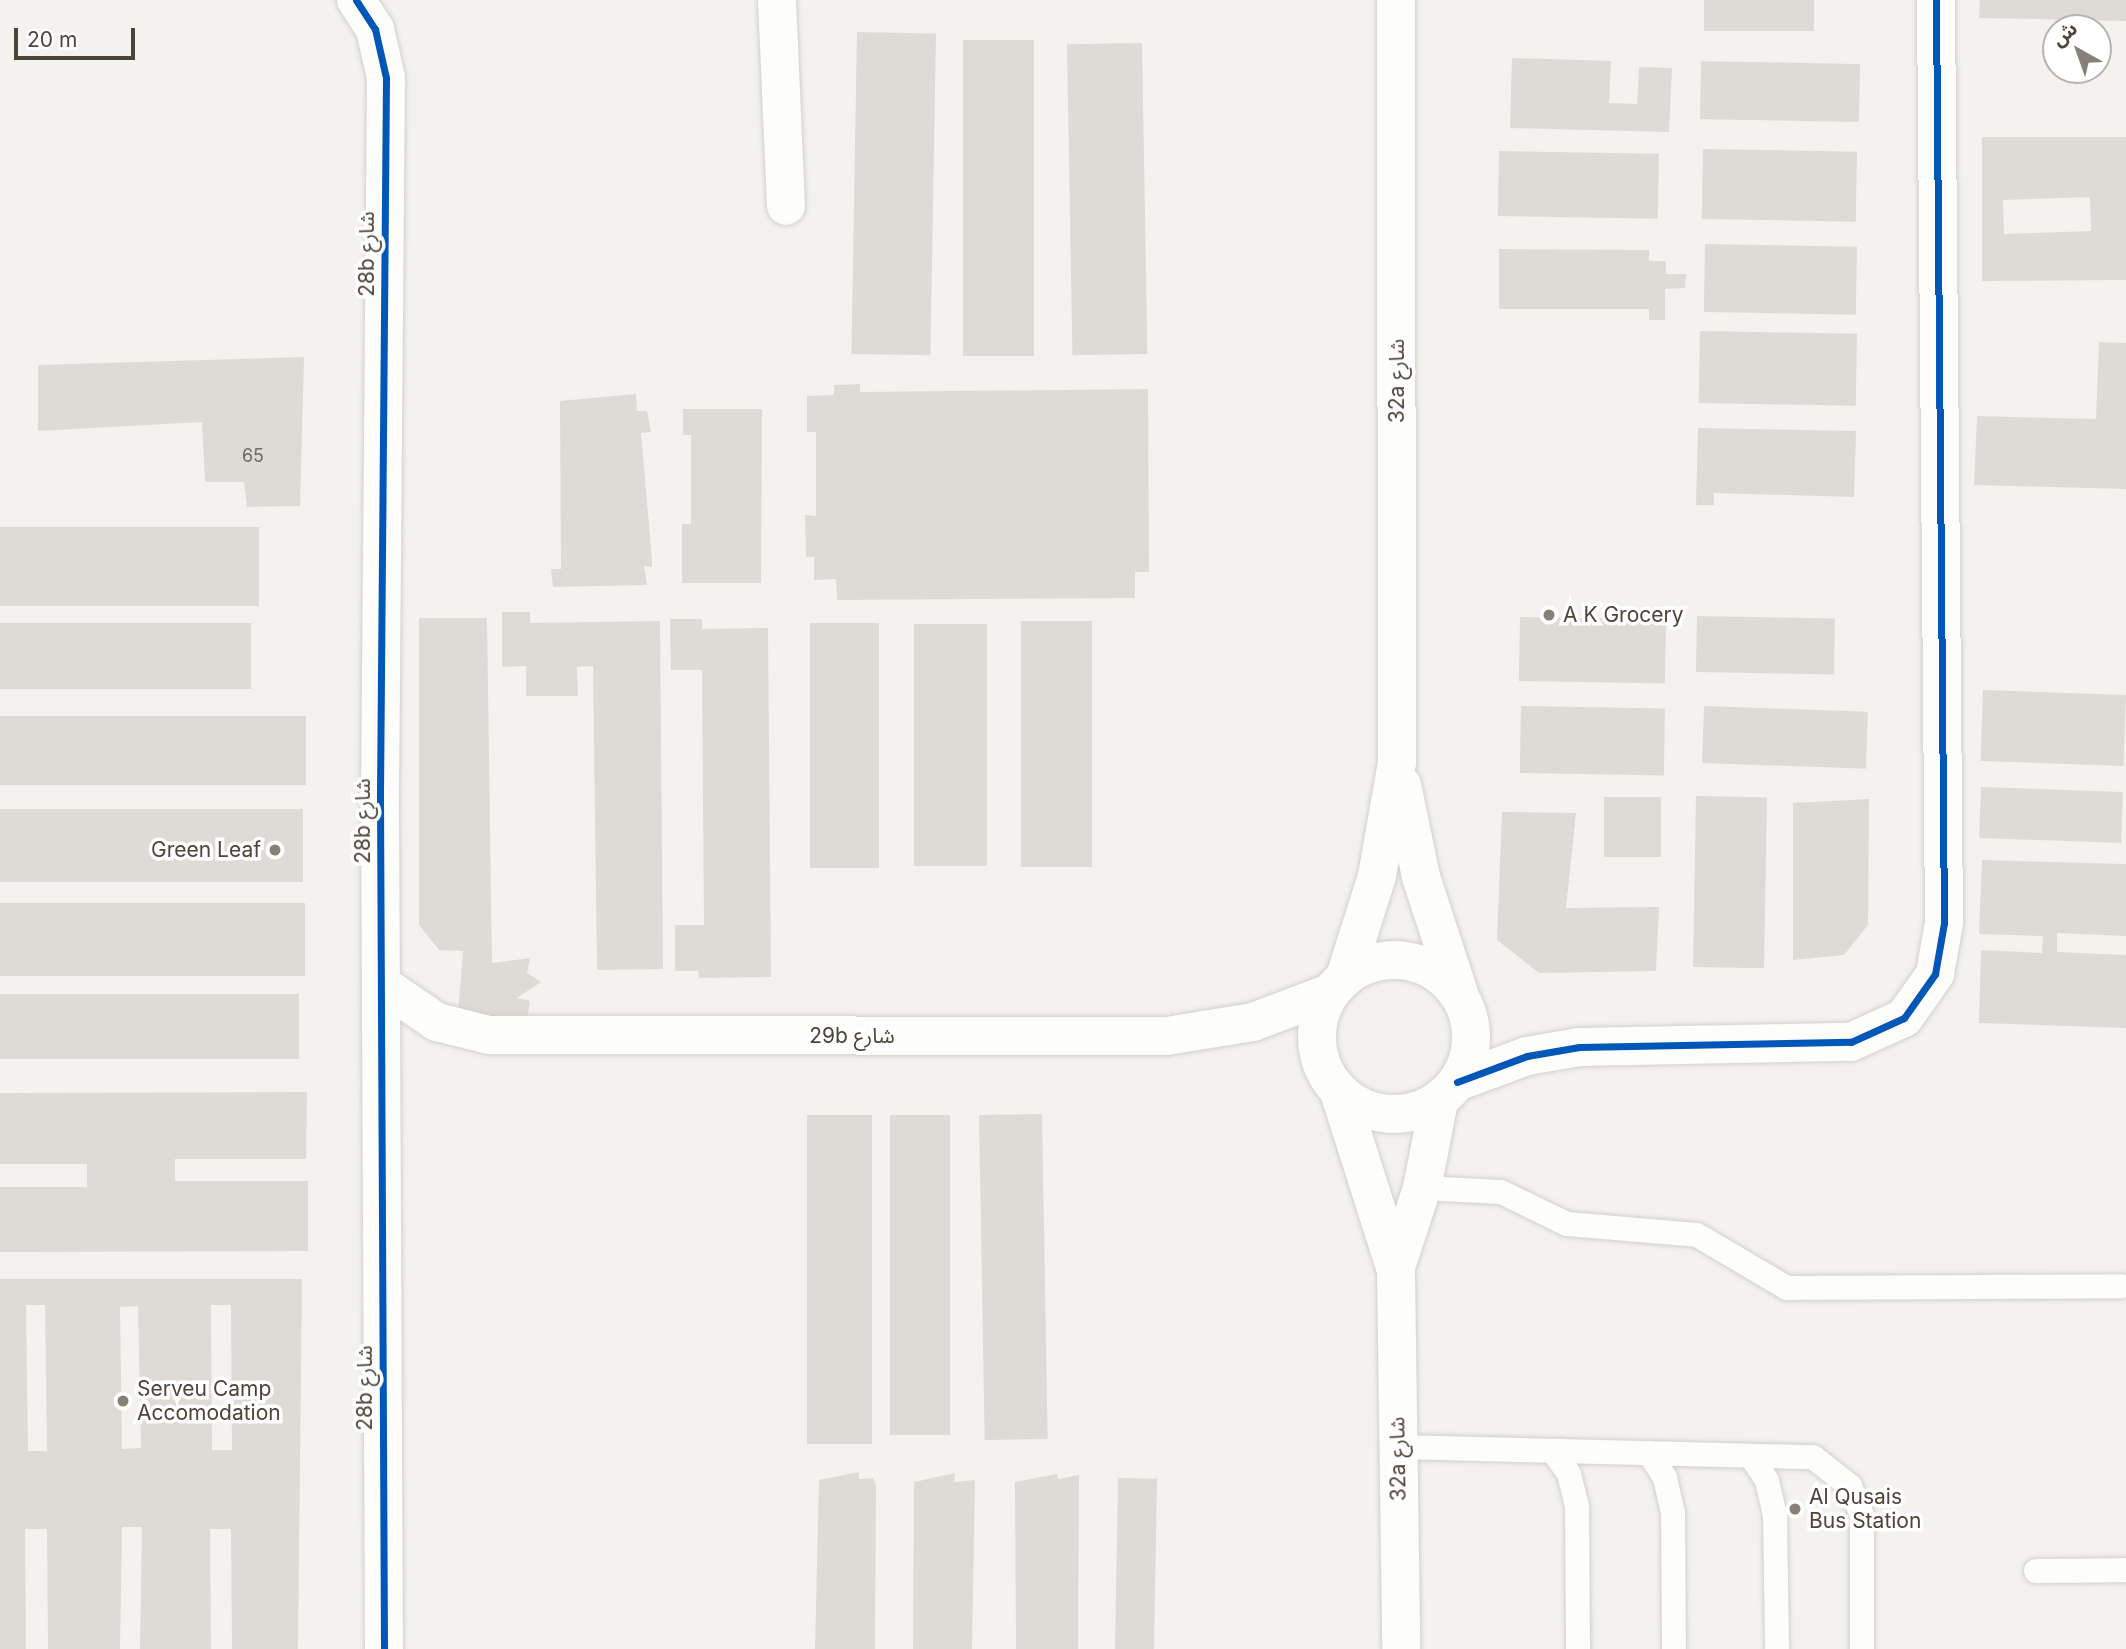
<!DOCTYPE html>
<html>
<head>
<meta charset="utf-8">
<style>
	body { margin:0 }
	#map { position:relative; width:2126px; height:1649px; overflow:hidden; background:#f4f2ee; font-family:Inter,"Noto Sans Arabic",sans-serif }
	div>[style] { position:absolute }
	.building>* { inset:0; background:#dedbd6; transform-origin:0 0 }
	.roads { filter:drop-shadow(0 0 2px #d2d0cb) drop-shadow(0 0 2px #d2d0cb) }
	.lane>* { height:24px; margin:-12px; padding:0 12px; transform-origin:12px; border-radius:12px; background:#fdfdfc }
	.street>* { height:38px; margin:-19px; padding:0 19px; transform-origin:19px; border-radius:19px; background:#fdfdfc }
	.street>.ring { margin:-19px; padding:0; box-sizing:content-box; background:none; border:38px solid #fdfdfc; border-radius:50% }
	.cycleway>* { height:7px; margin:-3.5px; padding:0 3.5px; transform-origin:3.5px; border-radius:3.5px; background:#0057b8 }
	.dots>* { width:19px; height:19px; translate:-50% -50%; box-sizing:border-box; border:4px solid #fff; border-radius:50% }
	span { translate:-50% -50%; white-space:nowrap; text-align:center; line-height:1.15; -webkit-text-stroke:7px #fff; paint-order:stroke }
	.number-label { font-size:18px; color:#706a61 }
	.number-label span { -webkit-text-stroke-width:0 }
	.street-label { font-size:21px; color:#4b4439 }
	.poi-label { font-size:21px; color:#4b4439 }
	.left { translate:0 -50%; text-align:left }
	.right { translate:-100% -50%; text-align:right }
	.north { position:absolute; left:2042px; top:14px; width:70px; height:70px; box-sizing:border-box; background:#fff; border:2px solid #b7b4b0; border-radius:50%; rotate:320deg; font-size:19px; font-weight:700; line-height:28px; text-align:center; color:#4b4439 }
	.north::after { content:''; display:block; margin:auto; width:24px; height:32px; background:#868178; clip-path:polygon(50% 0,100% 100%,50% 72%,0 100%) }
	.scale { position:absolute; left:14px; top:28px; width:121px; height:32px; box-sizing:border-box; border:4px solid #4b4439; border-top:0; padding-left:9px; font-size:21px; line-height:24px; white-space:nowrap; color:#4b4439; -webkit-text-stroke:5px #fff; paint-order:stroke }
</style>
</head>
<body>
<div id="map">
	<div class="building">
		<div style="left:1704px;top:0;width:110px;height:31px"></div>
		<div style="clip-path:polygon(1980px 0,2126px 0,2126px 21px,1979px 18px)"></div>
		<div style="left:857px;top:32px;width:79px;height:322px;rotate:1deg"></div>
		<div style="left:963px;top:40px;width:71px;height:316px"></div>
		<div style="left:1142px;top:43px;width:311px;height:75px;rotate:89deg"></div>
		<div style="clip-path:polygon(1512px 58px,1611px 61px,1609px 103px,1637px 104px,1639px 67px,1672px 68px,1669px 132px,1510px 128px)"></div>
		<div style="left:1860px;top:64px;width:58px;height:159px;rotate:91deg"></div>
		<div style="clip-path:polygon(evenodd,1982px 137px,2126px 137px,2126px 280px,1982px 281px,1982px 137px,2090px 197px,2091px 231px,2004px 234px,2003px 200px,2090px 197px)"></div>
		<div style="left:1703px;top:149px;width:154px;height:70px;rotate:1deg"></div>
		<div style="left:1499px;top:151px;width:160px;height:65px;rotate:1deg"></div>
		<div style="left:1705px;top:244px;width:152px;height:68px;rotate:1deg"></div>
		<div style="clip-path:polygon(1499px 249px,1649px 250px,1649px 261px,1666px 261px,1666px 274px,1686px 274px,1685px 288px,1665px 289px,1665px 320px,1649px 320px,1649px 309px,1499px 309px)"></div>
		<div style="left:1700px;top:331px;width:157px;height:72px;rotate:1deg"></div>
		<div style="clip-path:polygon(2099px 342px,2126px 343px,2126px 489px,1974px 485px,1977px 416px,2096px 419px)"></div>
		<div style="clip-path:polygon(304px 357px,300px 506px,247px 507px,244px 482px,205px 482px,202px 422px,38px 431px,38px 365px)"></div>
		<div style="clip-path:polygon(860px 384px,860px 392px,1148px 389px,1149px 572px,1135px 572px,1135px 598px,837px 600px,836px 579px,814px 580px,814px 557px,806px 557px,805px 515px,816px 516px,816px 432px,807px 432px,807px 396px,834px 395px,834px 385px)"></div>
		<div style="clip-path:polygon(636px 394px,637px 411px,647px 411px,651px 432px,641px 433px,652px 559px,652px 567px,644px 566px,647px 585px,553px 587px,551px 569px,561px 569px,560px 401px)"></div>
		<div style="clip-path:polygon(683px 409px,762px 409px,761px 583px,682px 583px,682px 524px,691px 524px,691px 435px,683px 435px)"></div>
		<div style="clip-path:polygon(1698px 428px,1856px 431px,1854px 497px,1714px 493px,1714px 505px,1696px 505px)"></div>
		<div style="left:259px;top:527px;width:79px;height:259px;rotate:90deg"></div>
		<div style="clip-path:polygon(502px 612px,530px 612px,530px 623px,660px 621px,663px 969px,597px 970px,593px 666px,577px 667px,578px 696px,526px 696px,526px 666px,502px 667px)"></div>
		<div style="left:1697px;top:616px;width:138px;height:56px;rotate:1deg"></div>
		<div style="left:1520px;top:617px;width:146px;height:64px;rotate:1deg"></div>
		<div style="clip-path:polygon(419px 618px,487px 618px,492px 963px,530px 958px,527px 973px,541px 982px,517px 998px,530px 1001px,527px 1021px,458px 1014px,463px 951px,439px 950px,419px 925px)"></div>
		<div style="clip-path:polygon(670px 619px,702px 619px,702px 629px,768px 628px,771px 977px,699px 978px,698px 971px,675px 971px,675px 925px,704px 925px,702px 670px,671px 670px)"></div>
		<div style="left:1021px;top:621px;width:71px;height:246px"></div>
		<div style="left:251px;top:623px;width:66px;height:251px;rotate:90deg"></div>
		<div style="left:810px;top:623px;width:69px;height:245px"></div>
		<div style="left:914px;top:624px;width:73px;height:242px"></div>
		<div style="left:1983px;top:690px;width:143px;height:71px;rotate:2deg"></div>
		<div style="left:1521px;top:706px;width:144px;height:67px;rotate:1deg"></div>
		<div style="left:1704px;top:706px;width:164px;height:57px;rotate:2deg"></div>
		<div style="left:306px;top:716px;width:69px;height:306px;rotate:90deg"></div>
		<div style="left:1981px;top:787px;width:142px;height:51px;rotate:2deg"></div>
		<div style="left:1696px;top:796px;width:71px;height:171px;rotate:1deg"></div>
		<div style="left:1604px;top:797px;width:57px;height:60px"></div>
		<div style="clip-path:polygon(1869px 799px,1868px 925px,1844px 955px,1793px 960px,1793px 803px)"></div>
		<div style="left:0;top:809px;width:303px;height:73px"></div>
		<div style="clip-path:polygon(1502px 812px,1576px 813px,1566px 908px,1659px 907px,1656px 971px,1539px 973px,1497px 940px)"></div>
		<div style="clip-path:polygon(1982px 860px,2126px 864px,2126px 936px,2057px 933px,2057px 952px,2126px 955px,2126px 1028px,1979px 1023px,1981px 950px,2042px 953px,2043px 936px,1979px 934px)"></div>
		<div style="left:0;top:903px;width:305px;height:73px"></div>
		<div style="left:299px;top:994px;width:65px;height:299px;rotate:90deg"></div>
		<div style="clip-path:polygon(307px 1092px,306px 1159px,175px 1159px,175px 1181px,308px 1181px,308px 1251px,0 1252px,0 1187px,87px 1187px,87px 1164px,0 1164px,0 1093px)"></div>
		<div style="left:1042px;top:1114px;width:325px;height:63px;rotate:89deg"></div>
		<div style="left:807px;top:1115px;width:65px;height:329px"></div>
		<div style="left:950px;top:1115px;width:320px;height:60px;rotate:90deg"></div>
		<div style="clip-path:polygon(evenodd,0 1279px,302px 1279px,298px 1649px,232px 1649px,231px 1529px,210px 1529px,211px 1649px,140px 1649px,142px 1527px,122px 1527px,120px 1649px,48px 1649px,47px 1529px,25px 1529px,26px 1649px,0 1649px,0 1279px,26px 1305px,45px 1305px,47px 1451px,28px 1451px,26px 1305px,0 1279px,211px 1305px,231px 1305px,232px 1450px,212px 1450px,211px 1305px,0 1279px,138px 1306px,141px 1448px,122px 1449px,120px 1307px,138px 1306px)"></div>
		<div style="clip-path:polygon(859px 1472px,859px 1479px,873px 1478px,876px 1485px,875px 1649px,815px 1649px,819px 1480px)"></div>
		<div style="clip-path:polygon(955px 1473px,954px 1482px,975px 1480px,972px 1649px,913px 1649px,914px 1482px)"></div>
		<div style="clip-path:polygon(1057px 1474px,1058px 1479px,1079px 1475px,1078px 1649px,1016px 1649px,1015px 1482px)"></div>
		<div style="left:1118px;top:1478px;width:39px;height:171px;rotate:1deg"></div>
	</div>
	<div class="roads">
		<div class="lane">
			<div style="left:1422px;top:1188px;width:79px;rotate:2.9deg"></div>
			<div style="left:1501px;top:1192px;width:73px;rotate:25.9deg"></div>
			<div style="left:1567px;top:1224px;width:130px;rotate:4.8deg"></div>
			<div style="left:1697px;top:1235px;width:104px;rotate:30.5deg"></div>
			<div style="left:1787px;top:1288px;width:334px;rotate:-0.3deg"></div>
			<div style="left:1398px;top:1447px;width:415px;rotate:1.4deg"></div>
			<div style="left:1813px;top:1457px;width:47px;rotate:38.1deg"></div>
			<div style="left:1850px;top:1486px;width:32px;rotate:68deg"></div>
			<div style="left:1862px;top:1516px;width:133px;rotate:90deg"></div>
			<div style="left:1553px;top:1451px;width:28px;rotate:55deg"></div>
			<div style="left:1569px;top:1474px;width:34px;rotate:76deg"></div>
			<div style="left:1577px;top:1507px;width:142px;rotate:89.6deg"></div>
			<div style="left:1649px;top:1453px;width:30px;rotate:57deg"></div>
			<div style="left:1665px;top:1478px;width:35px;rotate:77deg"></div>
			<div style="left:1673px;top:1512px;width:137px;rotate:89.6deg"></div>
			<div style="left:1751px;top:1456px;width:30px;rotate:57deg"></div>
			<div style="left:1767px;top:1481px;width:35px;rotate:77deg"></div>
			<div style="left:1775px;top:1515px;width:134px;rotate:89.1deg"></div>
			<div style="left:2036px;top:1571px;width:90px;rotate:-0.6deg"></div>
		</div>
		<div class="street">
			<div style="left:356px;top:0;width:35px;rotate:57deg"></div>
			<div style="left:375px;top:29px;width:50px;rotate:77.3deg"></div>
			<div style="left:386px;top:78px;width:721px;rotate:90.48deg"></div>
			<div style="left:380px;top:799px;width:850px;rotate:89.73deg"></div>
			<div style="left:777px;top:0;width:206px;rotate:87.5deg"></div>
			<div style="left:1402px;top:785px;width:94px;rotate:78.3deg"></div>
			<div style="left:1421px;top:877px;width:122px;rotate:71.9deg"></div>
			<div class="ring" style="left:1317px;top:960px;width:116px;height:116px"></div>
			<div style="left:1345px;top:977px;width:106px;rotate:-72.4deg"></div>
			<div style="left:1377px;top:876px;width:116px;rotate:-80deg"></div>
			<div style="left:1397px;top:762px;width:762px;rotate:-90.08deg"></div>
			<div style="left:381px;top:984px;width:68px;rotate:34.2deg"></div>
			<div style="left:437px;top:1022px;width:54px;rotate:14deg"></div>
			<div style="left:489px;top:1035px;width:678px;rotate:0.08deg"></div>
			<div style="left:1167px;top:1036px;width:87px;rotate:-9.2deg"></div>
			<div style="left:1253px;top:1022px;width:82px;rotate:-20.6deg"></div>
			<div style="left:1457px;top:1082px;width:75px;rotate:-20.4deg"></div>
			<div style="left:1527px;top:1056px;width:53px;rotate:-9.8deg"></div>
			<div style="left:1579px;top:1047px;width:272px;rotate:-1.1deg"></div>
			<div style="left:1851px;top:1042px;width:58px;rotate:-24.4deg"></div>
			<div style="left:1904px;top:1018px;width:54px;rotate:-54.8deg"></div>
			<div style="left:1935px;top:974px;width:52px;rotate:-80deg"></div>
			<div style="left:1944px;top:923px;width:923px;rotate:-90.5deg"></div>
			<div style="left:1340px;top:1095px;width:184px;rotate:72.3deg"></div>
			<div style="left:1396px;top:1270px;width:379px;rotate:89.2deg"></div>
			<div style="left:1396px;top:1267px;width:83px;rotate:-71.8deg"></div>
			<div style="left:1422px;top:1188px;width:89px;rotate:-78.9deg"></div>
		</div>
	</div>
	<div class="cycleway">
		<div style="left:356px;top:0;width:35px;rotate:57deg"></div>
		<div style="left:375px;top:29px;width:50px;rotate:77.3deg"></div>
		<div style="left:386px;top:78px;width:721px;rotate:90.48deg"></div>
		<div style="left:380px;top:799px;width:850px;rotate:89.73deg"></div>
		<div style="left:1457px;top:1082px;width:75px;rotate:-20.4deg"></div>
		<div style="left:1527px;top:1056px;width:53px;rotate:-9.8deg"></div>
		<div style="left:1579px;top:1047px;width:272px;rotate:-1.1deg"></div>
		<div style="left:1851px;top:1042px;width:58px;rotate:-24.4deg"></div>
		<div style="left:1904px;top:1018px;width:54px;rotate:-54.8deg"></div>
		<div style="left:1935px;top:974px;width:52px;rotate:-80deg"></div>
		<div style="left:1944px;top:923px;width:923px;rotate:-90.5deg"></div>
	</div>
	<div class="dots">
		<div style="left:1549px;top:615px;background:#868178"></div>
		<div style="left:275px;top:850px;background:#868178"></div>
		<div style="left:123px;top:1401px;background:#868178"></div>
		<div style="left:1795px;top:1509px;background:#868178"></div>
	</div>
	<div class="number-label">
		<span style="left:253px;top:456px">65</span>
	</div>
	<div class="street-label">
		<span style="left:367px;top:254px;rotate:-90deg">28b شارع</span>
		<span style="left:1397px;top:381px;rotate:-90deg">32a شارع</span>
		<span style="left:363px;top:821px;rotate:-90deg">28b شارع</span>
		<span style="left:852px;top:1036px">29b شارع</span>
		<span style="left:365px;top:1388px;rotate:-90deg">28b شارع</span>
		<span style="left:1398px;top:1459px;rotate:-91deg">32a شارع</span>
	</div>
	<div class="poi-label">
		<span class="left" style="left:1563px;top:615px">A K Grocery</span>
		<span class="right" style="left:261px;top:850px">Green Leaf</span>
		<span class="left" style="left:137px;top:1401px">Serveu Camp<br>Accomodation</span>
		<span class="left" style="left:1809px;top:1509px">Al Qusais<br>Bus Station</span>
	</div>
	<div class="north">ش</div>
	<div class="scale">20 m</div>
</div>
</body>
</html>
